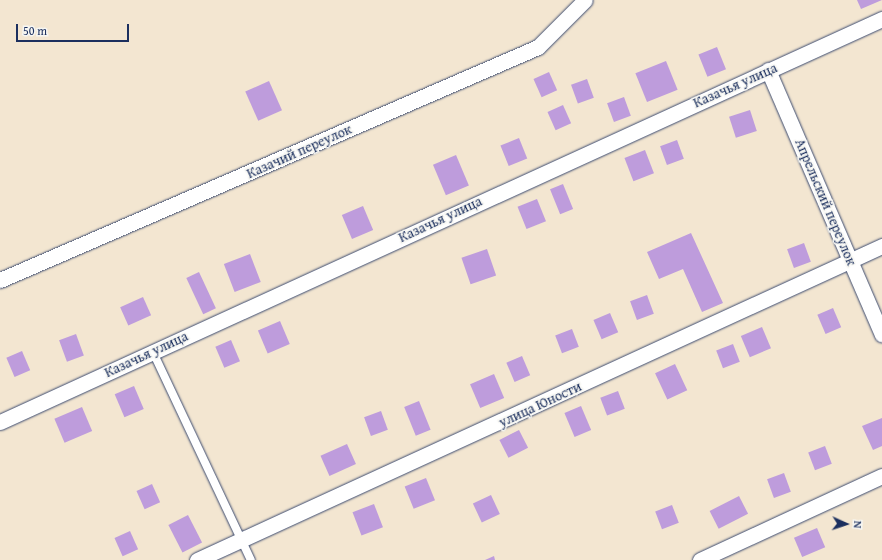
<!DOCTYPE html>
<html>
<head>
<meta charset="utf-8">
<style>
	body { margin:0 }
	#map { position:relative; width:882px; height:560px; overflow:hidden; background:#f3e6d1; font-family:"Gentium Book Plus",serif }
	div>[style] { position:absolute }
	.building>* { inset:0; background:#be9cdc; transform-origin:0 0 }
	.roads { filter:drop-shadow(0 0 1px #3b4a6f) drop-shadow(0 0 1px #3b4a6f) }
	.service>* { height:8px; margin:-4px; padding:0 4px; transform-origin:4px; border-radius:4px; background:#fff }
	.minor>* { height:15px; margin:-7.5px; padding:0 7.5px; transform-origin:7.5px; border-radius:7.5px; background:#fff }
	span { translate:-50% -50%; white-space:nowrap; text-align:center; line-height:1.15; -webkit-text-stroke:3px #f6f6f2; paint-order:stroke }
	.street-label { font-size:14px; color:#1b2f5e }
	.north { position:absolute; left:826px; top:504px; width:40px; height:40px; -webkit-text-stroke:3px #f6f6f2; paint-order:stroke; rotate:93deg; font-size:11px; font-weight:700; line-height:16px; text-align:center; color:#1b2f5e }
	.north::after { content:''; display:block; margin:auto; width:14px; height:18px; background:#1b2f5e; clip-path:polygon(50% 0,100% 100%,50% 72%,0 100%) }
	.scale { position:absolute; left:16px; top:24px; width:113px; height:18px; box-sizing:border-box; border:2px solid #1b2f5e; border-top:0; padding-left:5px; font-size:12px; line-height:14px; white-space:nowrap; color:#1b2f5e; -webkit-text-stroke:3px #f6f6f2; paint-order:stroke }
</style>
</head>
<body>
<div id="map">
	<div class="building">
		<div style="clip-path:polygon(857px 0,882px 0,861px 9px)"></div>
		<div style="left:717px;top:47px;width:24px;height:20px;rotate:68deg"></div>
		<div style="left:666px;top:61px;width:31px;height:33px;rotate:68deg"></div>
		<div style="left:549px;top:72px;width:20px;height:17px;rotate:66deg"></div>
		<div style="left:587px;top:79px;width:20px;height:17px;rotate:70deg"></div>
		<div style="left:269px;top:81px;width:32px;height:26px;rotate:66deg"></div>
		<div style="left:624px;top:97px;width:20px;height:18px;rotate:70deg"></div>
		<div style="left:563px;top:105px;width:20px;height:17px;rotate:66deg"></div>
		<div style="left:750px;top:110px;width:22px;height:22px;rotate:72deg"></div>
		<div style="left:519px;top:138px;width:22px;height:20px;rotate:68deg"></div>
		<div style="left:677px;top:140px;width:20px;height:18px;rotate:70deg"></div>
		<div style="left:645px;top:150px;width:25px;height:22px;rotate:69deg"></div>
		<div style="left:456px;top:155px;width:33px;height:25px;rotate:67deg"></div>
		<div style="left:563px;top:184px;width:27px;height:14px;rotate:68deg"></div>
		<div style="left:537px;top:199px;width:24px;height:21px;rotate:68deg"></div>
		<div style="left:363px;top:206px;width:26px;height:23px;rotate:67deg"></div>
		<div style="clip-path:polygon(691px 233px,723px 303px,702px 312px,683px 269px,659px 279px,647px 252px)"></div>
		<div style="left:804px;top:243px;width:20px;height:18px;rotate:70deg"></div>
		<div style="left:487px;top:249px;width:28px;height:27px;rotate:71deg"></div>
		<div style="left:250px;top:254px;width:30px;height:28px;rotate:69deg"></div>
		<div style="left:199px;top:272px;width:40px;height:14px;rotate:65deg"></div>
		<div style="left:647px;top:295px;width:20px;height:18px;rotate:70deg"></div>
		<div style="left:143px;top:297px;width:20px;height:25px;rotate:66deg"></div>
		<div style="left:833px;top:308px;width:21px;height:17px;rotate:67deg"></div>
		<div style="left:610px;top:313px;width:21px;height:18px;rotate:67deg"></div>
		<div style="left:280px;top:321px;width:25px;height:24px;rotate:67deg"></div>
		<div style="left:762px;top:327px;width:23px;height:23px;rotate:67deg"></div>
		<div style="left:572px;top:329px;width:19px;height:18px;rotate:69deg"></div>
		<div style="left:76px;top:334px;width:23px;height:18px;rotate:70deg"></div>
		<div style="left:231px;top:340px;width:23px;height:17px;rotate:67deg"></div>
		<div style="left:733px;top:344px;width:19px;height:18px;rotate:69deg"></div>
		<div style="left:22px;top:351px;width:21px;height:17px;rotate:67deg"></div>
		<div style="left:522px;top:356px;width:21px;height:17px;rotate:67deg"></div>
		<div style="left:675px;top:364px;width:29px;height:22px;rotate:65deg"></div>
		<div style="left:494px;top:374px;width:26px;height:26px;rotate:67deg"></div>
		<div style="left:134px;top:386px;width:25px;height:21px;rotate:67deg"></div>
		<div style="left:618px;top:391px;width:19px;height:19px;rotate:69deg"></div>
		<div style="left:419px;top:401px;width:31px;height:16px;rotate:68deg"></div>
		<div style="left:581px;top:406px;width:26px;height:18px;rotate:67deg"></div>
		<div style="left:82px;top:407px;width:26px;height:30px;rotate:67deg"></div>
		<div style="left:381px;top:411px;width:20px;height:18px;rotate:70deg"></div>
		<div style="clip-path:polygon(882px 418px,882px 446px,873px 450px,862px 426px)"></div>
		<div style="left:519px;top:430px;width:20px;height:22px;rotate:63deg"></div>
		<div style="left:347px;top:444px;width:22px;height:29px;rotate:66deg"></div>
		<div style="left:825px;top:446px;width:19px;height:18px;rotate:69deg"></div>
		<div style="left:784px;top:473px;width:20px;height:18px;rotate:70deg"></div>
		<div style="left:426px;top:478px;width:24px;height:23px;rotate:68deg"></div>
		<div style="left:152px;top:484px;width:20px;height:17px;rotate:66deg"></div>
		<div style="left:491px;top:495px;width:21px;height:20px;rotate:65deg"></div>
		<div style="left:739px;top:496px;width:20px;height:33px;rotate:63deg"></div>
		<div style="left:374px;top:504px;width:25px;height:23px;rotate:69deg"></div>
		<div style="left:672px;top:505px;width:19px;height:18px;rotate:69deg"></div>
		<div style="left:188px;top:515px;width:31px;height:22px;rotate:63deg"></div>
		<div style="left:817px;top:528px;width:21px;height:25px;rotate:67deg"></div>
		<div style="left:130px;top:531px;width:20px;height:17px;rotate:66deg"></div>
		<div style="clip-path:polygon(494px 556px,495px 560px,485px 560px)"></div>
	</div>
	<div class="roads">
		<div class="service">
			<div style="left:152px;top:350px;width:232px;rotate:64.8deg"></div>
		</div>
		<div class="minor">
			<div style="left:768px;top:70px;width:288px;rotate:66.7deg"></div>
			<div style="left:0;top:280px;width:586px;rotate:-23.42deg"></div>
			<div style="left:538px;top:47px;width:66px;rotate:-45deg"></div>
			<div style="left:0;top:422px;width:970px;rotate:-24.56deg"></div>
			<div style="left:197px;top:560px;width:754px;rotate:-24.63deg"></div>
			<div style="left:700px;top:560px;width:200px;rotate:-24.8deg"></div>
		</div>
	</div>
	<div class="street-label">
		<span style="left:735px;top:85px;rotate:-24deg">Казачья улица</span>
		<span style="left:299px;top:151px;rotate:-24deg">Казачий переулок</span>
		<span style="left:826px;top:202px;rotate:67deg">Апрельский переулок</span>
		<span style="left:440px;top:219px;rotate:-25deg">Казачья улица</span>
		<span style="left:146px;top:354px;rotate:-25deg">Казачья улица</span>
		<span style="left:540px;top:404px;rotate:-25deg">улица Юности</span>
	</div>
	<div class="north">N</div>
	<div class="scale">50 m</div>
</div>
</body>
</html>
